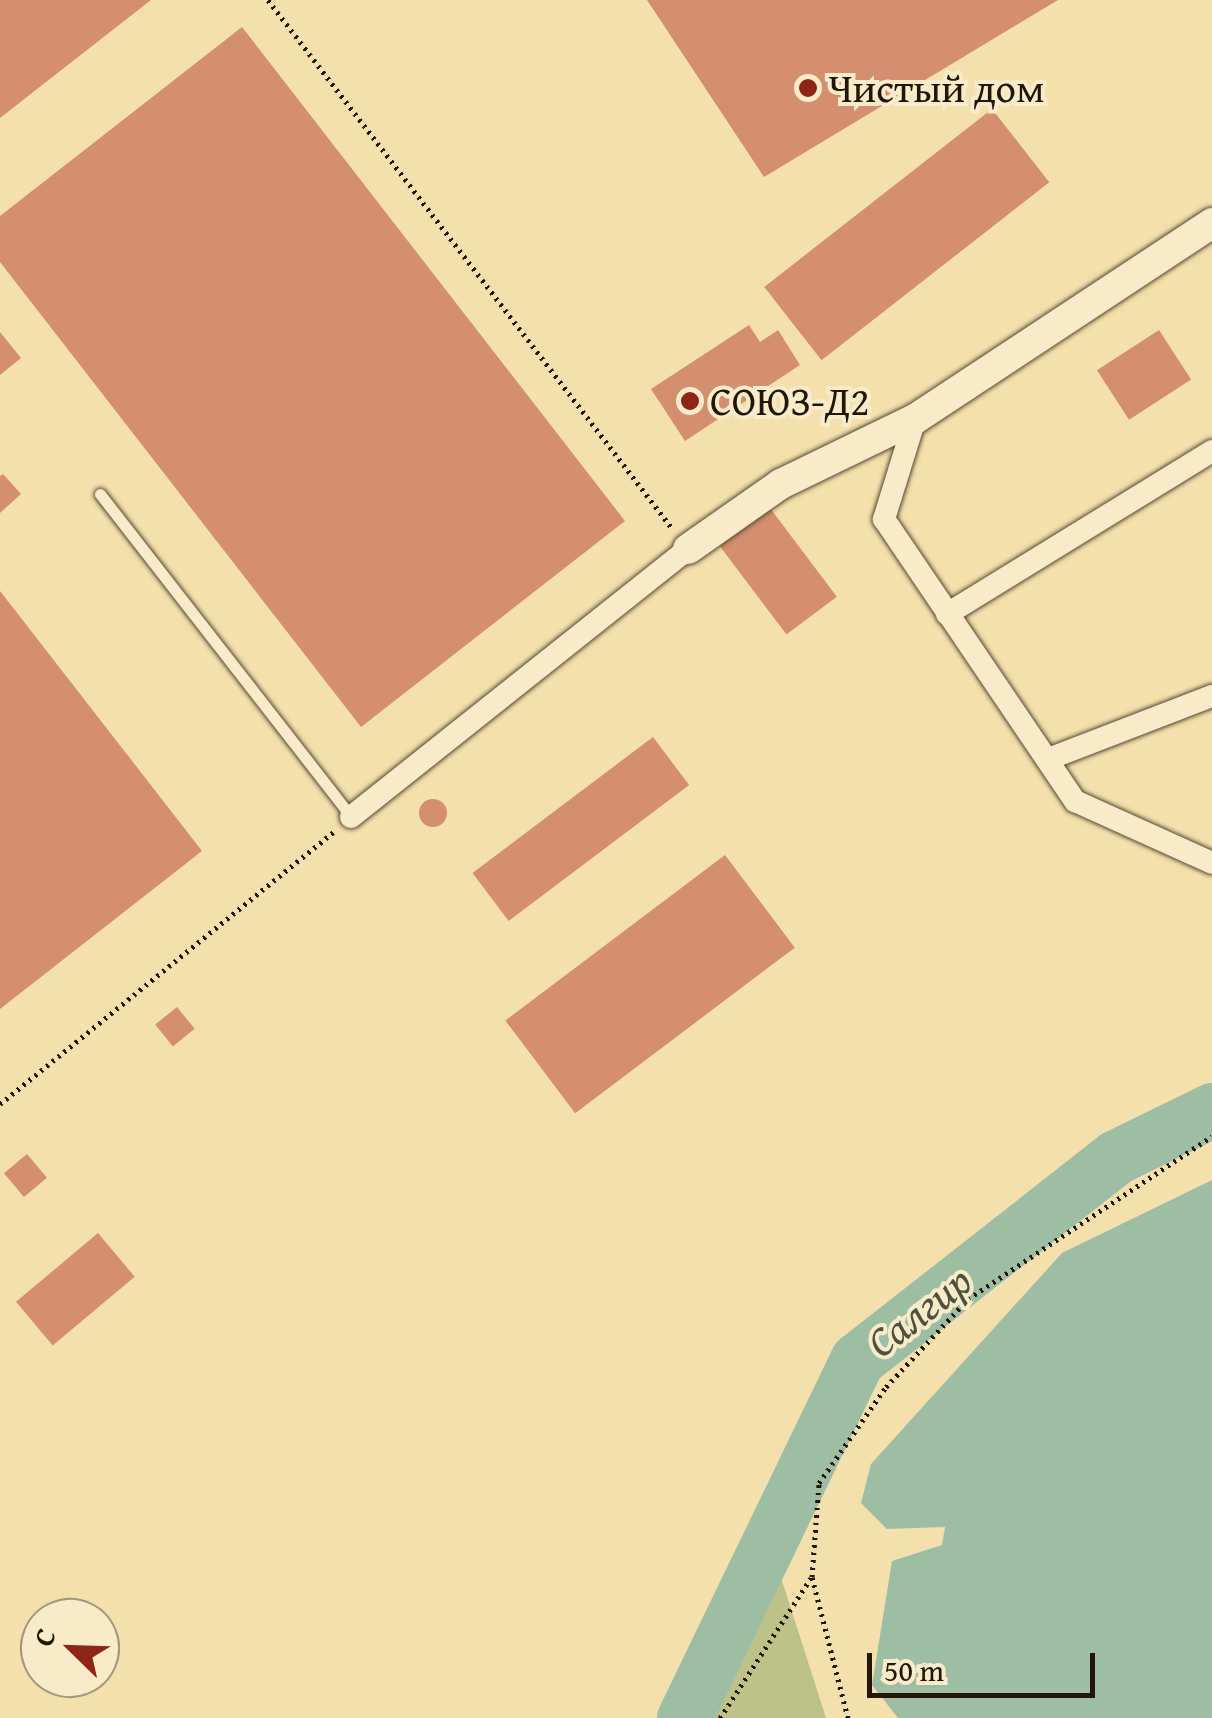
<!DOCTYPE html>
<html>
<head>
<meta charset="utf-8">
<style>
	body { margin:0 }
	#map { position:relative; width:1212px; height:1718px; overflow:hidden; background:#f3e0ac; font-family:"Gentium Book Plus",serif }
	div>[style] { position:absolute }
	.green>* { inset:0; background:#bdc288 }
	.water>* { inset:0; background:#9dbea4 }
	.river>* { height:55px; margin:-27.5px; padding:0 27.5px; transform-origin:27.5px; border-radius:27.5px; background:#9dbea4 }
	.building>* { inset:0; background:#d38f6f; transform-origin:0 0 }
	.round { border-radius:50% }
	.path>* { height:5px; margin-top:-2.5px; transform-origin:0; background:repeating-linear-gradient(90deg,#231608 0 2.5px,transparent 0 7.5px) }
	.roads { filter:drop-shadow(0 0 2px #574831) drop-shadow(0 0 2px #574831) }
	.service>* { height:11px; margin:-5.5px; padding:0 5.5px; transform-origin:5.5px; border-radius:5.5px; background:#f7ebc9 }
	.minor>* { height:22px; margin:-11px; padding:0 11px; transform-origin:11px; border-radius:11px; background:#f7ebc9 }
	.tertiary>* { height:30px; margin:-15px; padding:0 15px; transform-origin:15px; border-radius:15px; background:#f7ebc9 }
	.dots>* { width:28px; height:28px; translate:-50% -50%; box-sizing:border-box; border:5px solid #f7ebc9; border-radius:50% }
	span { translate:-50% -50%; white-space:nowrap; text-align:center; line-height:1.15; -webkit-text-stroke:8px #f7ebc9; paint-order:stroke }
	.poi-label { font-size:40px; color:#231608 }
	.left { translate:0 -50%; text-align:left }
	.water-label { font-size:42px; color:#4e513f; font-style:italic }
	.north { position:absolute; left:20px; top:1598px; width:100px; height:100px; box-sizing:border-box; background:#f7ebc9; border:2px solid #a2967c; border-radius:50%; rotate:293deg; font-size:28px; font-weight:700; line-height:40px; text-align:center; color:#231608 }
	.north::after { content:''; display:block; margin:auto; width:35px; height:45px; background:#8f2418; clip-path:polygon(50% 0,100% 100%,50% 72%,0 100%) }
	.scale { position:absolute; left:867px; top:1653px; width:228px; height:45px; box-sizing:border-box; border:5px solid #231608; border-top:0; padding-left:12px; font-size:30px; line-height:35px; white-space:nowrap; color:#231608; -webkit-text-stroke:8px #f7ebc9; paint-order:stroke }
</style>
</head>
<body>
<div id="map">
	<div class="green">
		<div style="clip-path:polygon(777px 1565px,826px 1718px,689px 1718px,745px 1619px)"></div>
	</div>
	<div class="water">
		<div style="clip-path:polygon(1212px 1180px,1212px 1718px,898px 1718px,872px 1685px,892px 1561px,942px 1545px,945px 1527px,887px 1529px,861px 1503px,871px 1464px,1062px 1253px)"></div>
	</div>
	<div class="river">
		<div style="left:684px;top:1718px;width:398px;rotate:-64.2deg"></div>
		<div style="left:857px;top:1360px;width:329px;rotate:-38.1deg"></div>
		<div style="left:1116px;top:1157px;width:107px;rotate:-26.1deg"></div>
	</div>
	<div class="building">
		<div style="clip-path:polygon(0 0,151px 0,0 118px)"></div>
		<div style="clip-path:polygon(647px 0,1058px 0,764px 177px)"></div>
		<div style="clip-path:polygon(242px 27px,625px 521px,361px 727px,0 262px,0 216px)"></div>
		<div style="left:992px;top:109px;width:93px;height:289px;rotate:52deg"></div>
		<div style="clip-path:polygon(749px 325px,760px 342px,778px 330px,800px 365px,685px 441px,651px 389px)"></div>
		<div style="left:1159px;top:330px;width:59px;height:74px;rotate:57deg"></div>
		<div style="clip-path:polygon(0 332px,21px 358px,0 375px)"></div>
		<div style="clip-path:polygon(3px 474px,21px 494px,0 513px,0 476px)"></div>
		<div style="left:770px;top:508px;width:111px;height:63px;rotate:53deg"></div>
		<div style="clip-path:polygon(0 591px,202px 851px,0 1009px)"></div>
		<div style="left:653px;top:737px;width:60px;height:226px;rotate:53deg"></div>
		<div class="round" style="left:419px;top:799px;width:28px;height:28px"></div>
		<div style="left:725px;top:855px;width:116px;height:275px;rotate:53deg"></div>
		<div style="left:177px;top:1007px;width:28px;height:28px;rotate:51deg"></div>
		<div style="left:27px;top:1154px;width:31px;height:30px;rotate:50deg"></div>
		<div style="left:98px;top:1233px;width:57px;height:107px;rotate:50deg"></div>
	</div>
	<div class="path">
		<div style="left:268px;top:0;width:663px;rotate:52.59deg"></div>
		<div style="left:0;top:1104px;width:430px;rotate:-39.2deg"></div>
		<div style="left:720px;top:1718px;width:167px;rotate:-57deg"></div>
		<div style="left:848px;top:1718px;width:146px;rotate:-104.3deg"></div>
		<div style="left:812px;top:1577px;width:94px;rotate:-85.7deg"></div>
		<div style="left:819px;top:1483px;width:117px;rotate:-55.1deg"></div>
		<div style="left:886px;top:1387px;width:120px;rotate:-47deg"></div>
		<div style="left:968px;top:1299px;width:293px;rotate:-33.7deg"></div>
	</div>
	<div class="roads">
		<div class="service">
			<div style="left:100px;top:494px;width:409px;rotate:52.1deg"></div>
		</div>
		<div class="minor">
			<div style="left:915px;top:419px;width:105px;rotate:107.2deg"></div>
			<div style="left:884px;top:519px;width:341px;rotate:55.9deg"></div>
			<div style="left:1075px;top:801px;width:150px;rotate:24.3deg"></div>
			<div style="left:947px;top:614px;width:311px;rotate:-31.6deg"></div>
			<div style="left:1051px;top:758px;width:173px;rotate:-21.1deg"></div>
			<div style="left:351px;top:817px;width:431px;rotate:-38.5deg"></div>
		</div>
		<div class="tertiary">
			<div style="left:688px;top:549px;width:113px;rotate:-35deg"></div>
			<div style="left:781px;top:484px;width:149px;rotate:-25.9deg"></div>
			<div style="left:915px;top:419px;width:356px;rotate:-33.4deg"></div>
		</div>
	</div>
	<div class="dots">
		<div style="left:808px;top:88px;background:#8f2418"></div>
		<div style="left:690px;top:401px;background:#8f2418"></div>
	</div>
	<div class="poi-label">
		<span class="left" style="left:828px;top:88px">Чистый дом</span>
		<span class="left" style="left:710px;top:401px">СОЮЗ-Д2</span>
	</div>
	<div class="water-label">
		<span style="left:919px;top:1311px;rotate:-38deg">Салгир</span>
	</div>
	<div class="north">С</div>
	<div class="scale">50 m</div>
</div>
</body>
</html>
